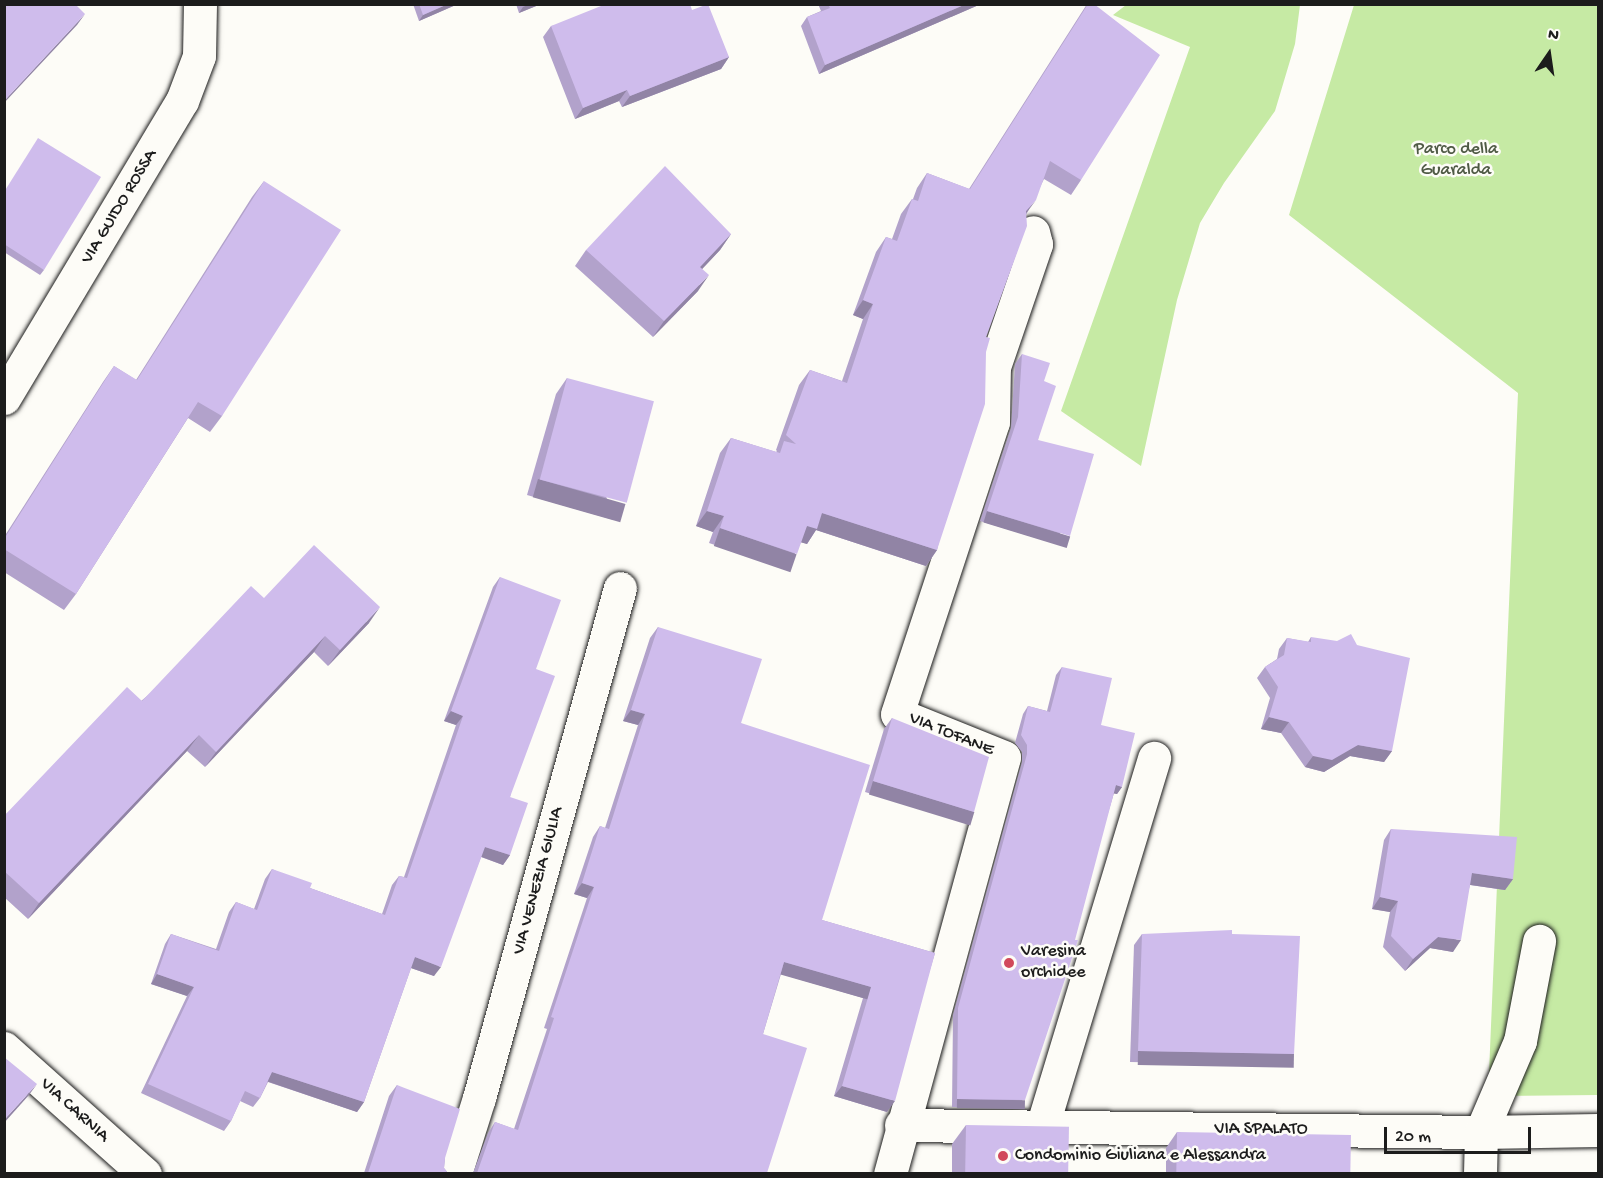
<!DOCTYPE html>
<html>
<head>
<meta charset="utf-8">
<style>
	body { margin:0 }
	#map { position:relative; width:1603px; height:1178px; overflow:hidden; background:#fdfcf7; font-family:"Gochi Hand",sans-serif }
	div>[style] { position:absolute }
	.green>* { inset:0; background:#c6eaa4 }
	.roads { filter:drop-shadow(0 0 2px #1c1c1c) drop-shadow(0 0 2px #1c1c1c) }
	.minor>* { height:33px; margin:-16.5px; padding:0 16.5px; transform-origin:16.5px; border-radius:16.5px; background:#fdfcf7 }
	.wall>* { inset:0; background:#b2a2cb }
	.shaded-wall>* { inset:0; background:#9184a5; transform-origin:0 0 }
	.building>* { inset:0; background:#cfbcec; transform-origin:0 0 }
	.dots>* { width:16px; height:16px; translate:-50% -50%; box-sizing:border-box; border:3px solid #fdfcf7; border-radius:50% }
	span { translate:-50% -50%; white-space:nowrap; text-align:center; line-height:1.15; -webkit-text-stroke:5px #fdfcf7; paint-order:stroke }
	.park-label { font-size:18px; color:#4f5a45 }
	.street-label { font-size:18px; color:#1c1c1c }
	.poi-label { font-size:18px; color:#1c1c1c }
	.left { translate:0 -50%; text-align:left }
	.frame { position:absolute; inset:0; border:6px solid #1c1c1c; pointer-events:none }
	.north { position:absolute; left:1519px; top:24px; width:60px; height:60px; -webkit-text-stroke:4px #fdfcf7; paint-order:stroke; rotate:13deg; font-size:16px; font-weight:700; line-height:24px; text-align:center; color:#1c1c1c }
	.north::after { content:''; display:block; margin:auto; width:21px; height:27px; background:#1c1c1c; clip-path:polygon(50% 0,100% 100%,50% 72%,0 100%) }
	.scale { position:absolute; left:1384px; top:1127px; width:147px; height:27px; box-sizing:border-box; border:3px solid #1c1c1c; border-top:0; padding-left:8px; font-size:18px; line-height:21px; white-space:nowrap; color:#1c1c1c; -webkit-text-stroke:4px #fdfcf7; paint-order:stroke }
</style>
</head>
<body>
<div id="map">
	<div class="green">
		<div style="clip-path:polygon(1126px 5px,1300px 5px,1295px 44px,1275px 111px,1224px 183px,1200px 223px,1177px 300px,1141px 466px,1061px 411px,1190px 47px,1113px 15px)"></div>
		<div style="clip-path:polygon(1354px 5px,1598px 5px,1598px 1095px,1488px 1096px,1518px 393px,1289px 215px)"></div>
	</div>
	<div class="roads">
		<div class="minor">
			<div style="left:4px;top:398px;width:346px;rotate:-59.1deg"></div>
			<div style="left:182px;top:101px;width:48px;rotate:-69.3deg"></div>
			<div style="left:199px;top:56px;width:52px;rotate:-88.9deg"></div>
			<div style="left:4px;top:1048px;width:189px;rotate:41.8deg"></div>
			<div style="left:901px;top:1125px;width:580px;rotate:0.69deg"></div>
			<div style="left:1481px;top:1132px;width:99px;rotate:-66.8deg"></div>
			<div style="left:1520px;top:1041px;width:102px;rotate:-79.2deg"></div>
			<div style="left:1042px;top:1127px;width:386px;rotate:-73.1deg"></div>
			<div style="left:455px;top:1174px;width:80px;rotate:-72.5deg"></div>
			<div style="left:479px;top:1098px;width:529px;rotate:-74.55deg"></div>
			<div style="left:890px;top:1174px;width:432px;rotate:-74.7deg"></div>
			<div style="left:1004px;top:757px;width:115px;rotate:-158.1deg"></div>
			<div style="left:897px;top:714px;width:307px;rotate:-71.8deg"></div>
			<div style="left:993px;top:422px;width:55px;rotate:-89deg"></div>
			<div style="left:994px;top:367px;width:130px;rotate:-71.1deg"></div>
			<div style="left:1036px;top:244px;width:12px;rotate:-104deg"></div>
			<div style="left:1480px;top:1174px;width:42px;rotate:-88.6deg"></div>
			<div style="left:1481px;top:1132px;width:117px;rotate:-1deg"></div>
		</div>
	</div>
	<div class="wall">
		<div style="clip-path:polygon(413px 4px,458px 4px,419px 21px)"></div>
		<div style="clip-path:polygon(516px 4px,541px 4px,519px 13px)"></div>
		<div style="clip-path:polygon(818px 4px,981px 4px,819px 74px,801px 26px,807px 17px,821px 11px)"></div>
		<div style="clip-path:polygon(1087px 4px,1081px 180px,1071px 195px,1044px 179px,1026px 215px,986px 337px,937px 550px,926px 566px,816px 530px,807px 544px,801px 542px,787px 569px,709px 543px,713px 532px,696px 526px,720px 453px,731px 438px,776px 452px,777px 451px,776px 450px,799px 385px,810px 370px,842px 381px,863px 319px,853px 315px,876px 252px,886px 237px,892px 239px,901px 214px,912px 199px,913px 199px,917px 188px,927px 173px,969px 189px)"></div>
		<div style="clip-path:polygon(692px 10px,729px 57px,721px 69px,622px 107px,619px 101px,575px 119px,543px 37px,551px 26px)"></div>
		<div style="clip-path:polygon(264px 181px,222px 416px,210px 432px,188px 418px,76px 594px,64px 610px,4px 572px,4px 537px,103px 382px,114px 366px,136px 380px,252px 197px)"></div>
		<div style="clip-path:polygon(4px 192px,44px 270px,40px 275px,4px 252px)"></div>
		<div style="clip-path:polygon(731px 234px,720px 250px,702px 269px,698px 291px,653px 337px,575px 266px,586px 250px)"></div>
		<div style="clip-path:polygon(1022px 354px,1044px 381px,1038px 440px,1063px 546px,980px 521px,1011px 428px,1015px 364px)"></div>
		<div style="clip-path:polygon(567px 378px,614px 520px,527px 495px,556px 394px)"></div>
		<div style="clip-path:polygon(500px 577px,536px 669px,510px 797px,510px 855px,503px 865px,481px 857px,434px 976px,411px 968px,364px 1102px,357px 1112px,268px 1082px,260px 1098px,253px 1107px,240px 1101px,231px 1121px,224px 1131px,141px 1093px,187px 996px,151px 984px,165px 944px,171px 934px,216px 949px,229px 912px,236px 902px,254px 909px,265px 879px,272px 869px,310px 888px,382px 914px,392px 885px,399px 876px,404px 877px,456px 725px,444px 721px,493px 587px)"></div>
		<div style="clip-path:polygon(264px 598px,369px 623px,328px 666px,314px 652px,205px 767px,187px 751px,28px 919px,4px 897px,4px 816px)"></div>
		<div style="clip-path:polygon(658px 627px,741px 723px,822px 920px,935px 953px,887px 1112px,834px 1096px,863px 998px,781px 974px,763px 1034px,767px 1173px,473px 1173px,488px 1133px,495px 1122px,514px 1129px,547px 1029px,544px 1028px,587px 898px,574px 894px,593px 837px,600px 826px,605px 828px,638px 725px,623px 721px,650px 638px)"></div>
		<div style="clip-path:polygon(1311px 637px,1392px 751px,1384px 762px,1350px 756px,1324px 772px,1305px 767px,1281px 733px,1261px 729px,1270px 698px,1257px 678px,1265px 667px,1277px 659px,1279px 649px,1287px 638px,1308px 642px)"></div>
		<div style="clip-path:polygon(1062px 667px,1101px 725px,1122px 787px,1117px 794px,1114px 793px,1020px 1108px,952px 1107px,953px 1015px,1022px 762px,1022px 752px,1015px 743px,1023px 714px,1028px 706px,1047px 711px,1056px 675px)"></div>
		<div style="clip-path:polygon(892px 718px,974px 812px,967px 823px,865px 792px,884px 729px)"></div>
		<div style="clip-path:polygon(1391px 829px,1513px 879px,1505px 890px,1470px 885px,1453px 952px,1430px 948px,1405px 971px,1383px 947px,1390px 912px,1372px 909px,1384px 840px)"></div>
		<div style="clip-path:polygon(1142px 934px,1232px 934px,1294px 1054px,1286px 1065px,1130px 1062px,1134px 945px)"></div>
		<div style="clip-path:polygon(397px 1085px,445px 1158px,444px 1168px,448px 1173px,364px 1173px,389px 1096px)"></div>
		<div style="clip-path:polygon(966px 1125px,1069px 1173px,952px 1173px,952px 1144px)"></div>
		<div style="clip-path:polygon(1177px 1132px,1347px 1173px,1166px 1173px,1166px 1148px)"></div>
	</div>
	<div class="shaded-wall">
		<div style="clip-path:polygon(448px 4px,458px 4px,419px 21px,423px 15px)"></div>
		<div style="clip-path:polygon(530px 4px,541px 4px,519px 13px,523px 7px)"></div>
		<div style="clip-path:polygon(966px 4px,981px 4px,819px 74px,825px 65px)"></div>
		<div style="clip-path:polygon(85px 14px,77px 25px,4px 103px,4px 101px)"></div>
		<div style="clip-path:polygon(729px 57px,721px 69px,622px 107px,630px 96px)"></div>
		<div style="clip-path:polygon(627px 90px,619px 101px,575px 119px,583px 108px)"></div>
		<div style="clip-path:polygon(1036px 200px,1025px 215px,1026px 211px)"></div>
		<div style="clip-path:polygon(731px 234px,720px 250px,689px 283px,700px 267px)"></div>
		<div style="clip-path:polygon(709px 275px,698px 291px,653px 337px,664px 321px)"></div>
		<div style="clip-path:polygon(863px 300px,873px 304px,863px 319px,853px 315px)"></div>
		<div style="left:538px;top:479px;width:91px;height:19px;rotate:16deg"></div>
		<div style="clip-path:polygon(707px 511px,724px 516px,713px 532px,696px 526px)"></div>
		<div style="left:987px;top:511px;width:87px;height:12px;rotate:17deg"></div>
		<div style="clip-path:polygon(822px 513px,937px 550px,926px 566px,816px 530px,807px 544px,796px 541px,807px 526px)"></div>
		<div style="left:720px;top:528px;width:81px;height:19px;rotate:19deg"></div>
		<div style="clip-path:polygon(380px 607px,369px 623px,328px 666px,340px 650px)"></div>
		<div style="clip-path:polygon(325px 636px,314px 652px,205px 767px,216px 752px)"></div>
		<div style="clip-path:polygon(631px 710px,645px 714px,638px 725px,623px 721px)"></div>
		<div style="clip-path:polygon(451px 711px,463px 716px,456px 725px,444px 721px)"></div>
		<div style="clip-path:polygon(1269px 717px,1289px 722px,1281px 733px,1261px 729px)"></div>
		<div style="clip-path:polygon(199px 735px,187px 751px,28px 919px,39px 903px)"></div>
		<div style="clip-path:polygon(1358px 745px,1392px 751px,1384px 762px,1350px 756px,1324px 772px,1305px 767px,1313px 756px)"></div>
		<div style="left:873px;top:781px;width:106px;height:14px;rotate:17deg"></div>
		<div style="clip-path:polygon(1116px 785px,1122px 787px,1117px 794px,1110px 793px)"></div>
		<div style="clip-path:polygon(485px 847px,510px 855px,503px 865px,479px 856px)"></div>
		<div style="clip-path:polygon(1472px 873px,1513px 879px,1505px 890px,1464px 884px)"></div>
		<div style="clip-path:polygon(582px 883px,594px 887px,587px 898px,574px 894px)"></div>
		<div style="clip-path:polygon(1380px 897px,1398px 901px,1390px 912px,1372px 909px)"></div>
		<div style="clip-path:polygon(1438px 937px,1461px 940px,1453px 952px,1430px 948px,1405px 971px,1413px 959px)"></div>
		<div style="clip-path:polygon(415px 957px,441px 967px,434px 976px,408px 967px)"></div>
		<div style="left:784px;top:962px;width:91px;height:13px;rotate:16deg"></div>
		<div style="clip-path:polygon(157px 974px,194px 987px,187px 996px,151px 984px)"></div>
		<div style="left:1138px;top:1051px;width:156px;height:14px;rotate:1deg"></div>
		<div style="clip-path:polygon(272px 1072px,364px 1102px,357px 1112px,266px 1081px)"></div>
		<div style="clip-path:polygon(37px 1084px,29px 1095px,4px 1123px,4px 1120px)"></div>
		<div style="clip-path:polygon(842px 1086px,895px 1101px,887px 1112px,834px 1096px)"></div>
		<div style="left:957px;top:1099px;width:68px;height:9px;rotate:1deg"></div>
	</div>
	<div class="building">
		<div style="clip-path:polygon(4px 4px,75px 4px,85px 14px,4px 101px)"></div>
		<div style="clip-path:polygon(419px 4px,448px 4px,423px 15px)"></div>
		<div style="clip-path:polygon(606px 4px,690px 4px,692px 10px,708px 4px,729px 57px,630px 96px,627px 90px,583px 108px,551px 26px)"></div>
		<div style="clip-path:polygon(828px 4px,966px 4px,825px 65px,807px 17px,830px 8px)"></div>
		<div style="clip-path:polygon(1088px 4px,1094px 4px,1160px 55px,1081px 180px,1050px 161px,1036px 200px,1026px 211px,1027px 226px,986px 337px,990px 338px,986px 352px,985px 404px,937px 550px,822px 513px,817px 529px,807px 526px,797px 554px,720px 528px,724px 516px,707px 511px,731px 438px,780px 453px,784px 441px,796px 444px,786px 435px,810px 370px,847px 383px,873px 304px,863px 300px,886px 237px,897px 241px,912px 199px,918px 201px,927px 173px,970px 189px)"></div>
		<div style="clip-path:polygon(38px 138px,101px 177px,44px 270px,4px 244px,4px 192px)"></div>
		<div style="clip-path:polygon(665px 166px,731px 234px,700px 267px,709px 275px,664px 321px,586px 250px)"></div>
		<div style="clip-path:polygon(264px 181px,341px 230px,222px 416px,198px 402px,76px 594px,4px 549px,4px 539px,114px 366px,137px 380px)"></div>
		<div style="clip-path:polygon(1022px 354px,1050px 363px,1044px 381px,1056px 386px,1038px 440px,1094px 454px,1070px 536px,987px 511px,1018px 417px)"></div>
		<div style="left:567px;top:378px;width:90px;height:105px;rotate:15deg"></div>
		<div style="clip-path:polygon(314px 545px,380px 607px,340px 650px,325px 636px,216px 752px,199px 735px,39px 903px,4px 871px,4px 816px,127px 687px,142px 701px,251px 586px,264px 598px)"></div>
		<div style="clip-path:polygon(500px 577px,561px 600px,536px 669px,555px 676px,510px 797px,528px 803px,510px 855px,485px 847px,441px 967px,415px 957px,364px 1102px,272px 1072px,260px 1098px,245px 1091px,231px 1121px,148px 1084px,194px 987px,157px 974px,171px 934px,219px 951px,236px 902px,257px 910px,272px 869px,312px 883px,310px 888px,385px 915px,399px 876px,407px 878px,463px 716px,451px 711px)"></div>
		<div style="clip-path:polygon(658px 627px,762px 659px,741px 723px,870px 765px,822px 920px,935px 953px,895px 1101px,842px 1086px,871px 987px,784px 962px,763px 1034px,807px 1048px,767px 1173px,477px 1173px,495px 1122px,518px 1130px,554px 1018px,551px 1017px,594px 887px,582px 883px,600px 826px,609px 829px,645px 714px,631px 710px)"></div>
		<div style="clip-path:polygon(1351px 634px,1357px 645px,1410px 658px,1392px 751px,1358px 745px,1332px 760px,1313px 756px,1289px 722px,1269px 717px,1278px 687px,1265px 667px,1284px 655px,1287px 638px,1311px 642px,1311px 637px,1337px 641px)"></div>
		<div style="clip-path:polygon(1062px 667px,1112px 678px,1101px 725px,1135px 733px,1122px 787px,1116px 785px,1075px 940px,1078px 940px,1025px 1100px,957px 1099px,958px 1008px,1027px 754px,1027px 745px,1021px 735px,1028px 706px,1050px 712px)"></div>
		<div style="clip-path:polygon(892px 718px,989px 757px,974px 812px,873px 781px)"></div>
		<div style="clip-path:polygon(1391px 829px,1517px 837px,1513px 879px,1472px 873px,1461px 940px,1438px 937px,1413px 959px,1391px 936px,1398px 901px,1380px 897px)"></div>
		<div style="clip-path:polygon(1232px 930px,1232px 934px,1300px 936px,1294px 1054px,1138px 1051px,1142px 934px)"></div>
		<div style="clip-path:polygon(4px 1057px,37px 1084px,4px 1120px)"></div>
		<div style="clip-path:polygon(397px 1085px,460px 1109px,445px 1158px,444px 1168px,448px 1173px,368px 1173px)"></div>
		<div style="left:966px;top:1125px;width:103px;height:48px;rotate:1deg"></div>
		<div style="left:1177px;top:1132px;width:174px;height:41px;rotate:1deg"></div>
	</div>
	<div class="dots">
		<div style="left:1009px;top:963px;background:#d1495b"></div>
		<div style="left:1003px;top:1156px;background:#d1495b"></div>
	</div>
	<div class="park-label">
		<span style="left:1456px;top:161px">Parco della<br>Guaralda</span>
	</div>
	<div class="street-label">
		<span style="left:120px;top:207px;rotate:-59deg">VIA GUIDO ROSSA</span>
		<span style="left:951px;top:735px;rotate:22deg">VIA TOFANE</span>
		<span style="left:539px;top:881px;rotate:-75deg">VIA VENEZIA GIULIA</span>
		<span style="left:74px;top:1111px;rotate:42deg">VIA CARNIA</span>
		<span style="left:1261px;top:1130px">VIA SPALATO</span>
	</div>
	<div class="poi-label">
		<span class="left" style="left:1021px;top:963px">Varesina<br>orchidee</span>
		<span class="left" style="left:1015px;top:1156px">Condominio Giuliana e Alessandra</span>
	</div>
	<div class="frame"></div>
	<div class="north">N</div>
	<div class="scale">20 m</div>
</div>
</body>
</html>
